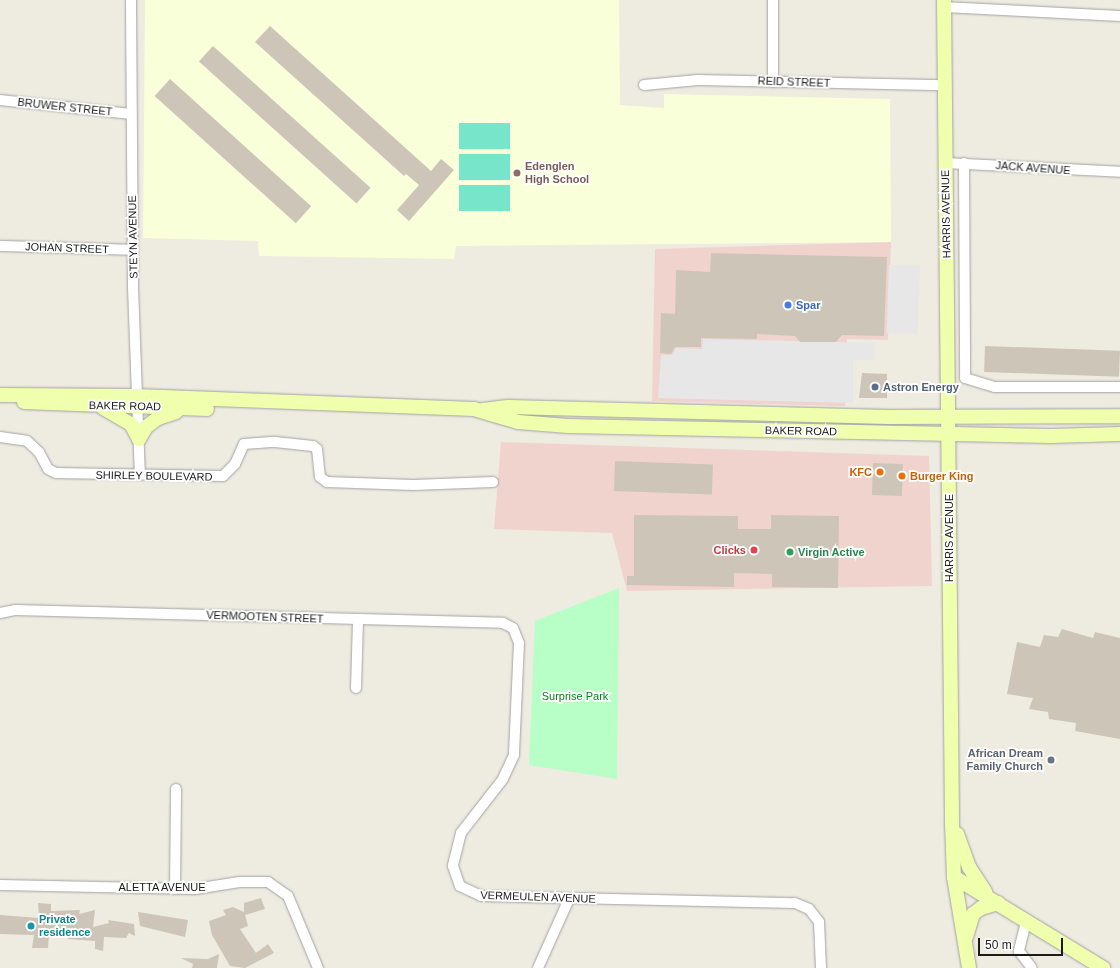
<!DOCTYPE html>
<html>
<head>
<meta charset="utf-8">
<style>
	body { margin:0 }
	#map { position:relative; width:1120px; height:968px; overflow:hidden; background:#eeebe0; font-family:Helvetica,sans-serif }
	div>[style] { position:absolute }
	.commercial>* { inset:0; background:#f1d3cd }
	.education>* { inset:0; background:#f9ffd8 }
	.park>* { inset:0; background:#b7fec7 }
	.pitch>* { inset:0; background:#76e5ca; transform-origin:0 0 }
	.parking>* { inset:0; background:#e7e7e7; transform-origin:0 0 }
	.building>* { inset:0; background:#cec5b9; transform-origin:0 0 }
	.roads { filter:drop-shadow(0 0 1px #a2a2a2) drop-shadow(0 0 1px #a2a2a2) }
	.minor>* { height:10px; margin:-5px; padding:0 5px; transform-origin:5px; border-radius:5px; background:#fff }
	.secondary>* { height:14px; margin:-7px; padding:0 7px; transform-origin:7px; border-radius:7px; background:#efffad }
	.dots>* { width:11px; height:11px; translate:-50% -50%; box-sizing:border-box; border:2px solid #fff; border-radius:50% }
	span { translate:-50% -50%; white-space:nowrap; text-align:center; line-height:1.15; -webkit-text-stroke:3.5px #fff; paint-order:stroke }
	.street-label { font-size:11px; color:#1b1b1b }
	.education-label { font-size:11px; color:#785e54; font-weight:700 }
	.left { translate:0 -50%; text-align:left }
	.shop-label { font-size:11px; color:#366cbe; font-weight:700 }
	.service-label { font-size:11px; color:#4e5e75; font-weight:700 }
	.food-label { font-size:11px; color:#c56008; font-weight:700 }
	.right { translate:-100% -50%; text-align:right }
	.health-label { font-size:11px; color:#be3a42; font-weight:700 }
	.leisure-label { font-size:11px; color:#27864d; font-weight:700 }
	.park-label { font-size:11px; color:#02811f }
	.worship-label { font-size:11px; color:#5b616d; font-weight:700 }
	.culture-label { font-size:11px; color:#0d838f; font-weight:700 }
	.scale { position:absolute; left:978px; top:938px; width:85px; height:18px; box-sizing:border-box; border:2px solid #1b1b1b; border-top:0; padding-left:5px; font-size:12px; line-height:14px; white-space:nowrap; color:#1b1b1b; -webkit-text-stroke:3px #fff; paint-order:stroke }
</style>
</head>
<body>
<div id="map">
	<div class="commercial">
		<div style="clip-path:polygon(891px 242px,888px 340px,847px 339px,845px 406px,652px 401px,655px 249px)"></div>
		<div style="clip-path:polygon(501px 442px,929px 456px,932px 586px,627px 591px,612px 533px,494px 529px)"></div>
	</div>
	<div class="education">
		<div style="clip-path:polygon(145px 0,619px 0,620px 105px,664px 108px,664px 94px,890px 99px,891px 242px,456px 246px,454px 259px,259px 256px,258px 241px,143px 238px)"></div>
	</div>
	<div class="park">
		<div style="clip-path:polygon(619px 588px,617px 779px,529px 765px,535px 621px)"></div>
	</div>
	<div class="pitch">
		<div style="left:459px;top:123px;width:51px;height:26px"></div>
		<div style="left:459px;top:154px;width:51px;height:26px"></div>
		<div style="left:459px;top:185px;width:51px;height:26px"></div>
	</div>
	<div class="parking">
		<div style="left:889px;top:265px;width:31px;height:68px;rotate:2deg"></div>
		<div style="clip-path:polygon(703px 339px,875px 343px,874px 360px,853px 360px,853px 403px,658px 398px,661px 355px,672px 355px,676px 348px,702px 349px)"></div>
	</div>
	<div class="building">
		<div style="clip-path:polygon(270px 26px,431px 171px,441px 159px,454px 170px,409px 221px,397px 210px,419px 185px,406px 174px,404px 176px,255px 42px)"></div>
		<div style="left:213px;top:46px;width:212px;height:21px;rotate:42deg"></div>
		<div style="left:170px;top:79px;width:190px;height:23px;rotate:42deg"></div>
		<div style="clip-path:polygon(711px 253px,887px 257px,884px 336px,842px 335px,836px 342px,800px 342px,795px 336px,757px 334px,757px 339px,701px 338px,701px 347px,675px 347px,671px 354px,660px 353px,661px 313px,675px 314px,676px 270px,710px 272px)"></div>
		<div style="left:985px;top:346px;width:135px;height:26px;rotate:2deg"></div>
		<div style="clip-path:polygon(862px 373px,887px 374px,887px 398px,859px 398px)"></div>
		<div style="left:615px;top:461px;width:98px;height:30px;rotate:2deg"></div>
		<div style="left:873px;top:463px;width:30px;height:32px;rotate:2deg"></div>
		<div style="clip-path:polygon(634px 515px,738px 516px,738px 529px,771px 529px,771px 515px,839px 516px,838px 588px,772px 587px,772px 574px,734px 573px,734px 587px,627px 585px,627px 576px,634px 576px)"></div>
		<div style="clip-path:polygon(1062px 629px,1093px 638px,1095px 632px,1120px 638px,1120px 739px,1075px 731px,1076px 723px,1049px 719px,1048px 712px,1029px 709px,1033px 698px,1007px 694px,1017px 642px,1040px 647px,1044px 635px,1058px 637px)"></div>
		<div style="clip-path:polygon(261px 898px,265px 909px,245px 915px,248px 926px,240px 929px,256px 953px,268px 944px,274px 953px,245px 968px,230px 966px,212px 935px,209px 921px,226px 915px,223px 910px,233px 907px,244px 912px,244px 903px)"></div>
		<div style="clip-path:polygon(38px 903px,51px 904px,51px 911px,80px 910px,79px 914px,95px 910px,93px 927px,109px 923px,108px 920px,134px 924px,135px 936px,129px 933px,126px 938px,104px 937px,103px 951px,95px 949px,95px 941px,68px 939px,68px 934px,49px 934px,48px 948px,32px 948px,34px 935px,0 934px,0 915px,39px 918px)"></div>
		<div style="clip-path:polygon(138px 912px,188px 920px,185px 937px,140px 926px)"></div>
		<div style="clip-path:polygon(219px 954px,217px 968px,192px 968px,193px 964px,181px 958px,208px 959px)"></div>
	</div>
	<div class="roads">
		<div class="minor">
			<div style="left:131px;top:0;width:287px;rotate:89.6deg"></div>
			<div style="left:133px;top:287px;width:187px;rotate:87.9deg"></div>
			<div style="left:944px;top:7px;width:176px;rotate:2.9deg"></div>
			<div style="left:773px;top:82px;width:82px;rotate:-90deg"></div>
			<div style="left:644px;top:85px;width:54px;rotate:-5.3deg"></div>
			<div style="left:698px;top:80px;width:246px;rotate:1.2deg"></div>
			<div style="left:0;top:100px;width:132px;rotate:6.1deg"></div>
			<div style="left:945px;top:163px;width:175px;rotate:2.9deg"></div>
			<div style="left:964px;top:163px;width:215px;rotate:89.7deg"></div>
			<div style="left:965px;top:378px;width:30px;rotate:17deg"></div>
			<div style="left:994px;top:387px;width:126px"></div>
			<div style="left:0;top:246px;width:133px;rotate:1.7deg"></div>
			<div style="left:0;top:437px;width:27px;rotate:8deg"></div>
			<div style="left:27px;top:441px;width:16px;rotate:43deg"></div>
			<div style="left:39px;top:452px;width:19px;rotate:62deg"></div>
			<div style="left:48px;top:469px;width:9px;rotate:27deg"></div>
			<div style="left:56px;top:473px;width:167px;rotate:1deg"></div>
			<div style="left:223px;top:476px;width:17px;rotate:-45deg"></div>
			<div style="left:235px;top:464px;width:22px;rotate:-66deg"></div>
			<div style="left:244px;top:444px;width:31px;rotate:-4deg"></div>
			<div style="left:275px;top:442px;width:38px;rotate:6deg"></div>
			<div style="left:313px;top:446px;width:5px;rotate:37deg"></div>
			<div style="left:317px;top:449px;width:28px;rotate:84deg"></div>
			<div style="left:320px;top:477px;width:9px;rotate:36deg"></div>
			<div style="left:327px;top:482px;width:86px;rotate:2deg"></div>
			<div style="left:413px;top:485px;width:80px;rotate:-2.1deg"></div>
			<div style="left:0;top:613px;width:15px;rotate:-11deg"></div>
			<div style="left:15px;top:610px;width:488px;rotate:1.5deg"></div>
			<div style="left:503px;top:623px;width:11px;rotate:27deg"></div>
			<div style="left:513px;top:628px;width:16px;rotate:68deg"></div>
			<div style="left:519px;top:643px;width:112px;rotate:92.6deg"></div>
			<div style="left:514px;top:755px;width:26px;rotate:115deg"></div>
			<div style="left:503px;top:779px;width:68px;rotate:127.9deg"></div>
			<div style="left:461px;top:833px;width:34px;rotate:104deg"></div>
			<div style="left:453px;top:866px;width:21px;rotate:71deg"></div>
			<div style="left:460px;top:886px;width:23px;rotate:25deg"></div>
			<div style="left:481px;top:896px;width:314px;rotate:1.3deg"></div>
			<div style="left:795px;top:903px;width:15px;rotate:23deg"></div>
			<div style="left:809px;top:909px;width:16px;rotate:52deg"></div>
			<div style="left:819px;top:922px;width:46px;rotate:87.5deg"></div>
			<div style="left:356px;top:688px;width:69px;rotate:-88.3deg"></div>
			<div style="left:0;top:885px;width:195px;rotate:1.2deg"></div>
			<div style="left:195px;top:889px;width:45px;rotate:-9deg"></div>
			<div style="left:239px;top:882px;width:29px"></div>
			<div style="left:268px;top:882px;width:24px;rotate:35deg"></div>
			<div style="left:288px;top:896px;width:78px;rotate:67.4deg"></div>
			<div style="left:175px;top:889px;width:100px;rotate:-89.4deg"></div>
			<div style="left:1026px;top:922px;width:30px;rotate:104deg"></div>
			<div style="left:1019px;top:951px;width:21px;rotate:53deg"></div>
			<div style="left:538px;top:968px;width:76px;rotate:-65.8deg"></div>
		</div>
		<div class="secondary">
			<div style="left:944px;top:0;width:823px;rotate:89.44deg"></div>
			<div style="left:952px;top:823px;width:54px;rotate:87.9deg"></div>
			<div style="left:954px;top:877px;width:92px;rotate:80.6deg"></div>
			<div style="left:0;top:395px;width:137px;rotate:0.4deg"></div>
			<div style="left:137px;top:396px;width:337px;rotate:2.2deg"></div>
			<div style="left:474px;top:409px;width:46px;rotate:16.5deg"></div>
			<div style="left:518px;top:422px;width:50px;rotate:4.6deg"></div>
			<div style="left:568px;top:426px;width:483px;rotate:1.2deg"></div>
			<div style="left:1051px;top:436px;width:69px;rotate:-1.7deg"></div>
			<div style="left:24px;top:402px;width:183px;rotate:2.2deg"></div>
			<div style="left:103px;top:408px;width:32px;rotate:30deg"></div>
			<div style="left:131px;top:424px;width:17px;rotate:62deg"></div>
			<div style="left:483px;top:410px;width:26px;rotate:-7deg"></div>
			<div style="left:509px;top:407px;width:379px;rotate:1.5deg"></div>
			<div style="left:888px;top:417px;width:232px;rotate:-0.2deg"></div>
			<div style="left:139px;top:439px;width:14px;rotate:-60deg"></div>
			<div style="left:146px;top:427px;width:15px;rotate:-37deg"></div>
			<div style="left:158px;top:418px;width:19px;rotate:-18deg"></div>
			<div style="left:957px;top:834px;width:35px;rotate:70deg"></div>
			<div style="left:969px;top:867px;width:30px;rotate:57deg"></div>
			<div style="left:954px;top:877px;width:175px;rotate:31.4deg"></div>
			<div style="left:966px;top:937px;width:24px;rotate:-73deg"></div>
			<div style="left:973px;top:914px;width:10px;rotate:-37deg"></div>
			<div style="left:981px;top:908px;width:18px;rotate:-16deg"></div>
		</div>
	</div>
	<div class="dots">
		<div style="left:517px;top:173px;background:#8d6e63"></div>
		<div style="left:788px;top:305px;background:#3f7fe0"></div>
		<div style="left:875px;top:387px;background:#5c6f8a"></div>
		<div style="left:880px;top:472px;background:#e8710a"></div>
		<div style="left:902px;top:476px;background:#e8710a"></div>
		<div style="left:754px;top:550px;background:#e0444e"></div>
		<div style="left:790px;top:552px;background:#2e9e5b"></div>
		<div style="left:1051px;top:760px;background:#6b7280"></div>
		<div style="left:31px;top:926px;background:#0f9aa8"></div>
	</div>
	<div class="street-label">
		<span style="left:794px;top:82px;rotate:2deg">REID STREET</span>
		<span style="left:65px;top:107px;rotate:6deg">BRUWER STREET</span>
		<span style="left:1033px;top:168px;rotate:4deg">JACK AVENUE</span>
		<span style="left:946px;top:214px;rotate:-91deg">HARRIS AVENUE</span>
		<span style="left:133px;top:237px;rotate:-91deg">STEYN AVENUE</span>
		<span style="left:67px;top:248px;rotate:2deg">JOHAN STREET</span>
		<span style="left:125px;top:406px;rotate:1deg">BAKER ROAD</span>
		<span style="left:801px;top:431px;rotate:1deg">BAKER ROAD</span>
		<span style="left:154px;top:476px;rotate:1deg">SHIRLEY BOULEVARD</span>
		<span style="left:949px;top:538px;rotate:-90deg">HARRIS AVENUE</span>
		<span style="left:265px;top:617px;rotate:2deg">VERMOOTEN STREET</span>
		<span style="left:162px;top:887px">ALETTA AVENUE</span>
		<span style="left:538px;top:897px;rotate:2deg">VERMEULEN AVENUE</span>
	</div>
	<div class="education-label">
		<span class="left" style="left:525px;top:173px">Edenglen<br>High School</span>
	</div>
	<div class="shop-label">
		<span class="left" style="left:796px;top:305px">Spar</span>
	</div>
	<div class="service-label">
		<span class="left" style="left:883px;top:387px">Astron Energy</span>
	</div>
	<div class="food-label">
		<span class="right" style="left:872px;top:472px">KFC</span>
		<span class="left" style="left:910px;top:476px">Burger King</span>
	</div>
	<div class="health-label">
		<span class="right" style="left:746px;top:550px">Clicks</span>
	</div>
	<div class="leisure-label">
		<span class="left" style="left:798px;top:552px">Virgin Active</span>
	</div>
	<div class="park-label">
		<span style="left:575px;top:696px">Surprise Park</span>
	</div>
	<div class="worship-label">
		<span class="right" style="left:1043px;top:760px">African Dream<br>Family Church</span>
	</div>
	<div class="culture-label">
		<span class="left" style="left:39px;top:926px">Private<br>residence</span>
	</div>
	<div class="scale">50 m</div>
</div>
</body>
</html>
